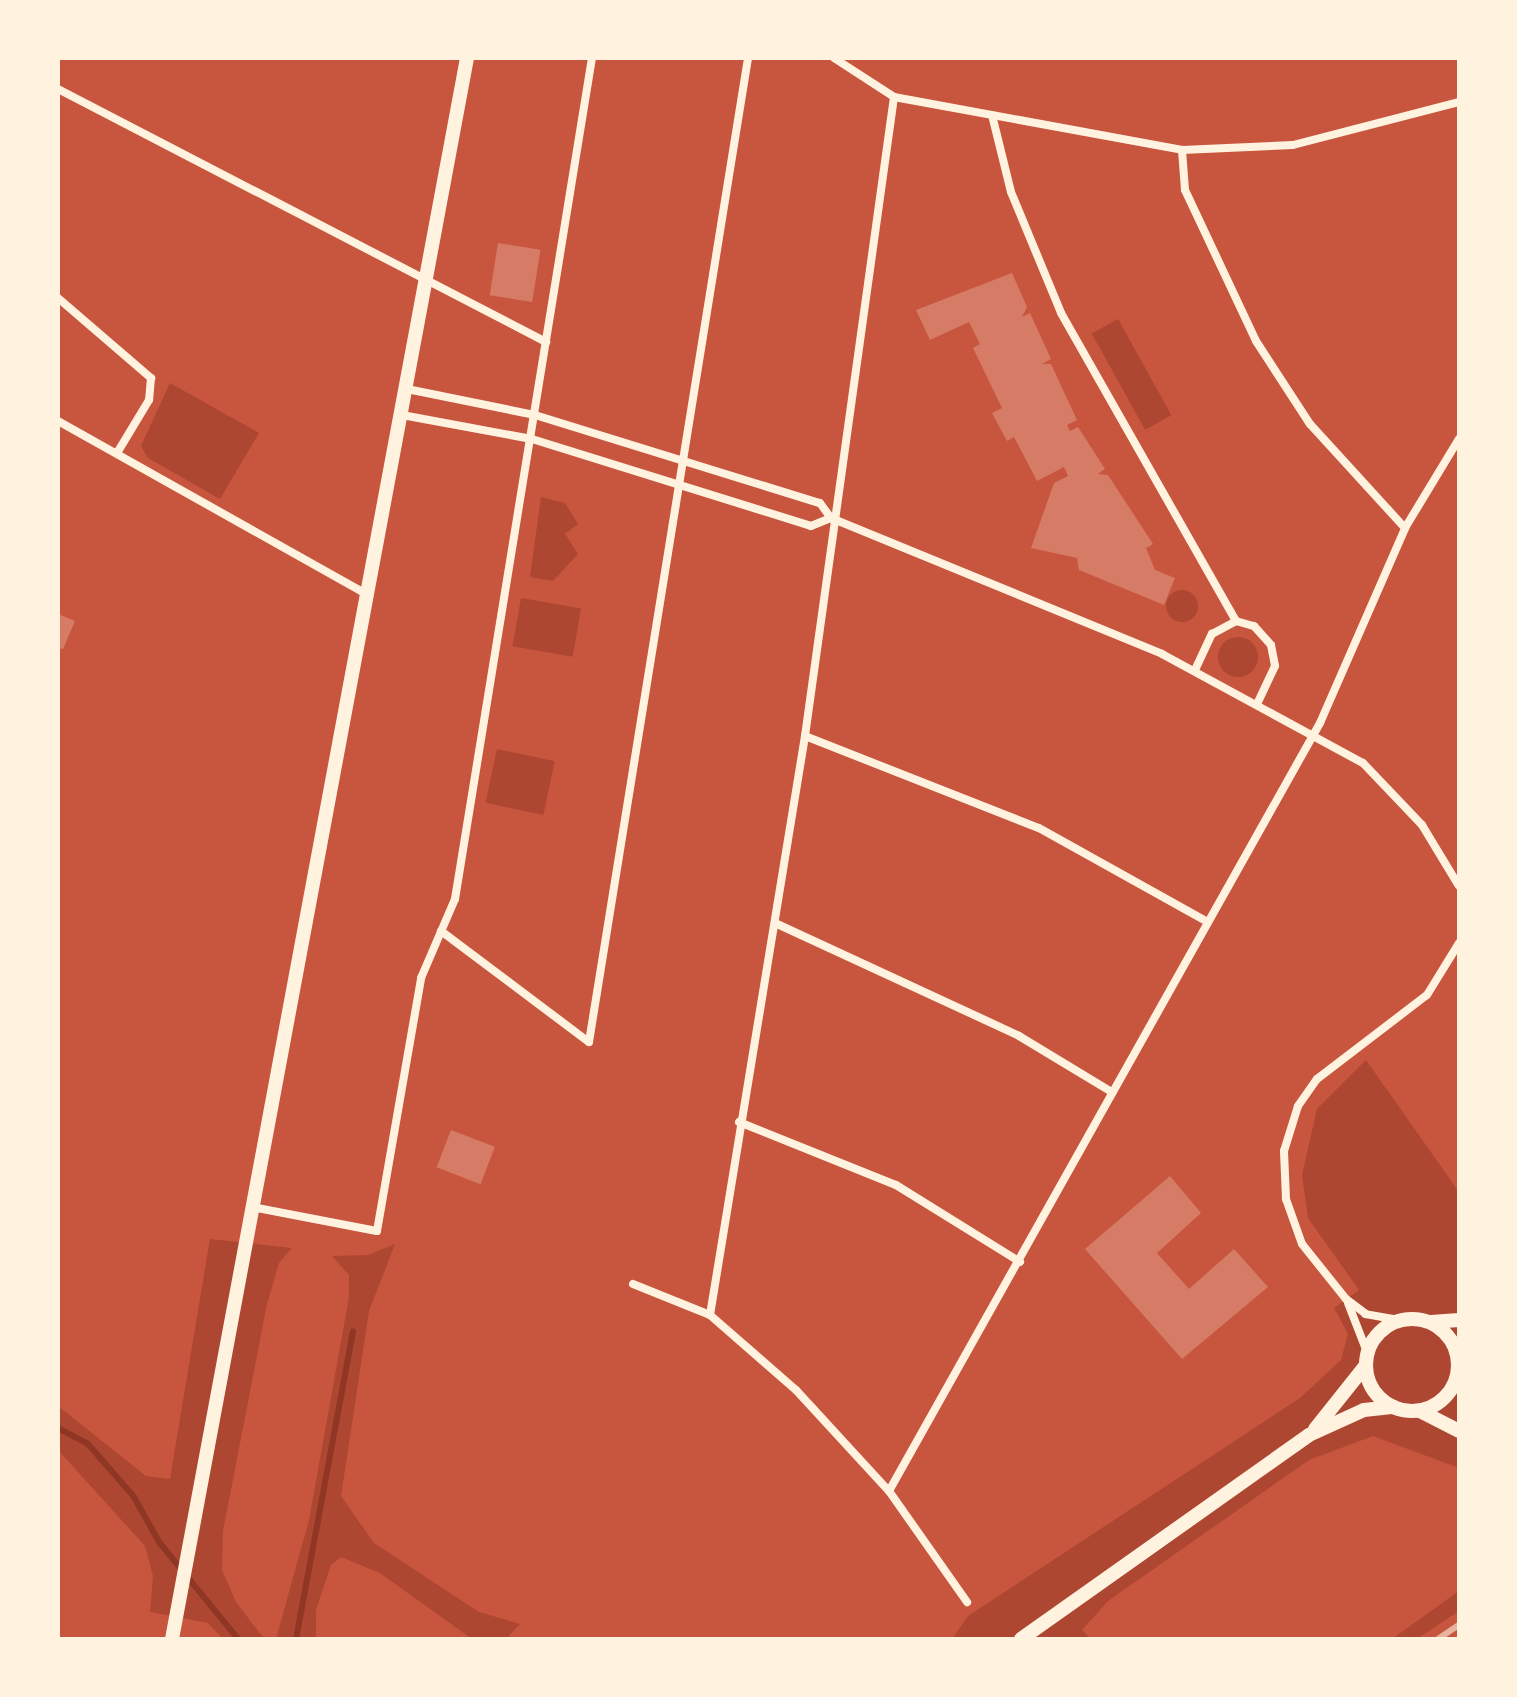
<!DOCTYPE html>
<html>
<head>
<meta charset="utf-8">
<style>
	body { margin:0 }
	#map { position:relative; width:1517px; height:1697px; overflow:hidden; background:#c8553d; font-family:"DM Sans",sans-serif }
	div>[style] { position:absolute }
	.green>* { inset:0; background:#ae4732; transform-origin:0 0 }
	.round { border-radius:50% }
	.stream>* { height:6px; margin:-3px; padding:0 3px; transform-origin:3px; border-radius:3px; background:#8f3625 }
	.building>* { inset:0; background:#d67c66; transform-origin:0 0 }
	.minor>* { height:8px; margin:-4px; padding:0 4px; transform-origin:4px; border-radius:4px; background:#fff3e0 }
	.tertiary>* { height:14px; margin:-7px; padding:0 7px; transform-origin:7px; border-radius:7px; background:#fff3e0 }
	.tertiary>.ring { margin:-7px; padding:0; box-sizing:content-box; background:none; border:14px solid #fff3e0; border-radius:50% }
	.rail>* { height:6px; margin:-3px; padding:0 3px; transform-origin:3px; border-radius:3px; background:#e9b49f }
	span { translate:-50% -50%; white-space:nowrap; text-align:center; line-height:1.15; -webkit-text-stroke:6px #fff3e0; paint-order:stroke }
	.frame { position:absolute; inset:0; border:60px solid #fff3e0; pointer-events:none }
</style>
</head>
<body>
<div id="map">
	<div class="green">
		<div style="left:1118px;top:319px;width:110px;height:30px;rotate:61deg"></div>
		<div style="clip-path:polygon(170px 383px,259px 433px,220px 499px,148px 458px,141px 446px)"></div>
		<div style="clip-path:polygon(541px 497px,565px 503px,578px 524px,565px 534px,578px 554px,553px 581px,530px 577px)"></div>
		<div class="round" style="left:1166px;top:590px;width:32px;height:32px"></div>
		<div style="left:521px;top:598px;width:61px;height:49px;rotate:10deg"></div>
		<div class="round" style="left:1218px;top:637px;width:40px;height:40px"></div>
		<div style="left:497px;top:749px;width:59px;height:55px;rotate:12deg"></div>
		<div style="clip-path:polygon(1366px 1060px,1459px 1192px,1459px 1468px,1373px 1436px,1309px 1460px,1108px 1601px,1082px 1630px,1090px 1639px,952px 1639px,968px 1616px,1300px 1398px,1341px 1360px,1348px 1334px,1334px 1308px,1359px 1290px,1308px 1218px,1302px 1175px,1317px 1109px)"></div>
		<div style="clip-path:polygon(210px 1239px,292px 1248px,279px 1263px,267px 1304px,223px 1531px,222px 1570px,236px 1602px,262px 1636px,275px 1639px,223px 1639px,208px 1623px,150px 1612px,153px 1576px,145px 1546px,58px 1450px,58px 1406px,146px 1476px,170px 1479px)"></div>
		<div style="clip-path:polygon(395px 1244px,369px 1311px,341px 1496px,374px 1543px,479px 1612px,520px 1624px,506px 1639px,472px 1639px,380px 1573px,341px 1557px,331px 1565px,316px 1610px,316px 1639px,276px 1639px,309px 1520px,349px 1297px,349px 1275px,332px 1256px,368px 1255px)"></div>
		<div style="clip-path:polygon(1459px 1591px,1459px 1611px,1417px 1639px,1392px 1639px)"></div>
	</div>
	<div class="stream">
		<div style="left:58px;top:1428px;width:34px;rotate:28deg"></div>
		<div style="left:88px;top:1444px;width:70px;rotate:49deg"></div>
		<div style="left:134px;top:1497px;width:51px;rotate:60.9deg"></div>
		<div style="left:159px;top:1542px;width:125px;rotate:50.8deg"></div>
		<div style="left:296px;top:1639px;width:313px;rotate:-79.5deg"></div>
	</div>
	<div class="building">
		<div style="left:498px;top:243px;width:43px;height:53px;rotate:9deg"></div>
		<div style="clip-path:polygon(1012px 273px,1027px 307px,1022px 317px,1030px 313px,1051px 359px,1042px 364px,1051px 364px,1077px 420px,1067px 425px,1070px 431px,1078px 427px,1105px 469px,1098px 474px,1108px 475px,1153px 544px,1146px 548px,1155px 570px,1175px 578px,1164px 605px,1079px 570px,1077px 558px,1031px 548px,1054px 483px,1068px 476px,1064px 467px,1037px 481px,1014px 437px,1007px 441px,992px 413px,1002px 408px,973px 348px,980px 344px,969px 322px,930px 340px,916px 310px)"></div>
		<div style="clip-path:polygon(58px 614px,75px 621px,63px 649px,58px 648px)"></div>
		<div style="left:451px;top:1130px;width:47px;height:40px;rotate:21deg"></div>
		<div style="clip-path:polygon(1170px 1176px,1201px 1213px,1157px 1253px,1189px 1289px,1234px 1249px,1268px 1287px,1182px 1359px,1085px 1249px)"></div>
	</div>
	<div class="minor">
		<div style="left:834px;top:58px;width:72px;rotate:33deg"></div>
		<div style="left:894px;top:97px;width:293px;rotate:10.4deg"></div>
		<div style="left:1182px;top:150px;width:111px;rotate:-2.6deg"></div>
		<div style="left:1293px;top:145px;width:171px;rotate:-14.5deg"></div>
		<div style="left:58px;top:89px;width:550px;rotate:27.4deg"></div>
		<div style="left:992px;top:115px;width:79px;rotate:76.1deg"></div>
		<div style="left:1011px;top:192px;width:131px;rotate:67.5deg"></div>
		<div style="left:1061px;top:313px;width:354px;rotate:60.4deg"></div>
		<div style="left:1182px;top:150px;width:40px;rotate:85.7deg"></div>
		<div style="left:1185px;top:190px;width:167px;rotate:64.8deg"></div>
		<div style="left:1256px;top:341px;width:99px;rotate:57deg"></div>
		<div style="left:1310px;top:424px;width:141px;rotate:47.6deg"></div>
		<div style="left:58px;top:298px;width:123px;rotate:40.7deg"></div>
		<div style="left:151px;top:378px;width:22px;rotate:95deg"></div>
		<div style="left:149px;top:400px;width:62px;rotate:121.1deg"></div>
		<div style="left:407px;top:389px;width:131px;rotate:11.5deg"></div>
		<div style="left:535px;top:415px;width:298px;rotate:17.2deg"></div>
		<div style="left:820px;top:503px;width:19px;rotate:54deg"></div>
		<div style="left:831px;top:518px;width:358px;rotate:22.3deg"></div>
		<div style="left:1162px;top:654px;width:229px;rotate:28.5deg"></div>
		<div style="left:1363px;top:763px;width:86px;rotate:46.4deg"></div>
		<div style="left:1422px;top:825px;width:71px;rotate:58.8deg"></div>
		<div style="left:402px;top:415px;width:132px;rotate:10.5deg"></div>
		<div style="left:532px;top:439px;width:292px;rotate:17.3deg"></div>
		<div style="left:811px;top:526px;width:22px;rotate:-22deg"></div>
		<div style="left:58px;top:421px;width:353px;rotate:29.3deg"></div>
		<div style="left:1195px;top:670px;width:40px;rotate:-65deg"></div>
		<div style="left:1212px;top:634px;width:27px;rotate:-28deg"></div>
		<div style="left:1236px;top:621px;width:19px;rotate:16deg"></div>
		<div style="left:1254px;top:626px;width:25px;rotate:48deg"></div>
		<div style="left:1271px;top:645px;width:21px;rotate:79deg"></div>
		<div style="left:1275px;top:666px;width:42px;rotate:115.3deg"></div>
		<div style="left:805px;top:736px;width:251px;rotate:21.5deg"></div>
		<div style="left:1039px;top:828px;width:189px;rotate:29.1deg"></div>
		<div style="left:775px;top:923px;width:269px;rotate:24.8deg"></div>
		<div style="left:1019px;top:1036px;width:109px;rotate:31.1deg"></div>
		<div style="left:441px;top:931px;width:185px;rotate:36.9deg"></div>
		<div style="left:589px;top:1042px;width:997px;rotate:-80.82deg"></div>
		<div style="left:739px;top:1122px;width:169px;rotate:21.9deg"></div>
		<div style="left:896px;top:1185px;width:146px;rotate:31.8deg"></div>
		<div style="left:252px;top:1207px;width:127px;rotate:10.9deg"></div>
		<div style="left:377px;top:1231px;width:257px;rotate:-80.1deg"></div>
		<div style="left:421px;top:978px;width:86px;rotate:-66.7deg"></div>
		<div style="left:455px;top:899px;width:852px;rotate:-80.75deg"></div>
		<div style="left:633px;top:1284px;width:83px;rotate:21.9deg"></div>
		<div style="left:710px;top:1315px;width:114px;rotate:41.1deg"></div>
		<div style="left:796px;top:1390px;width:137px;rotate:47.4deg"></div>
		<div style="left:889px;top:1491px;width:136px;rotate:54.9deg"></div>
		<div style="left:1348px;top:1303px;width:53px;rotate:68.8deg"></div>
		<div style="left:710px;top:1315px;width:587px;rotate:-80.68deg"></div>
		<div style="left:805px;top:736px;width:645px;rotate:-82.07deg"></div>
		<div style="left:1399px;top:1320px;width:34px;rotate:-170deg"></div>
		<div style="left:1366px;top:1314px;width:25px;rotate:-143deg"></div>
		<div style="left:1346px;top:1299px;width:70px;rotate:-128.7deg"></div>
		<div style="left:1302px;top:1244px;width:48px;rotate:-109.6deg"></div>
		<div style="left:1286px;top:1199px;width:48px;rotate:-92.4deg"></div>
		<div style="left:1284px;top:1151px;width:47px;rotate:-72.7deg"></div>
		<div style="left:1298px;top:1106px;width:33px;rotate:-55deg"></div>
		<div style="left:1317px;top:1079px;width:138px;rotate:-37.4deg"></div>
		<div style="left:1427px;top:995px;width:61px;rotate:-58.4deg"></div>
		<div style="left:889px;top:1491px;width:881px;rotate:-60.7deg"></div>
		<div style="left:1320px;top:723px;width:213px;rotate:-66.4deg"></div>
		<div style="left:1405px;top:528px;width:104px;rotate:-58.8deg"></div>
	</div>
	<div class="tertiary">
		<div class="ring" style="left:1366px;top:1319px;width:78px;height:78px"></div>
		<div style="left:1431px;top:1322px;width:28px;rotate:-4deg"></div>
		<div style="left:1420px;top:1411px;width:44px;rotate:27.1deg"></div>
		<div style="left:1315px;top:1429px;width:82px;rotate:-51.4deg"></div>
		<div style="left:172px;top:1639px;width:1608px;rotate:-79.43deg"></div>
		<div style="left:1021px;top:1639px;width:353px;rotate:-35.3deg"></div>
		<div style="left:1309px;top:1435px;width:60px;rotate:-24.4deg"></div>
		<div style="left:1364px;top:1410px;width:30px;rotate:-6deg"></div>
	</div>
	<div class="rail">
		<div style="left:1438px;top:1639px;width:25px;rotate:-34deg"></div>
	</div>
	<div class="frame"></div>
</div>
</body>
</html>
